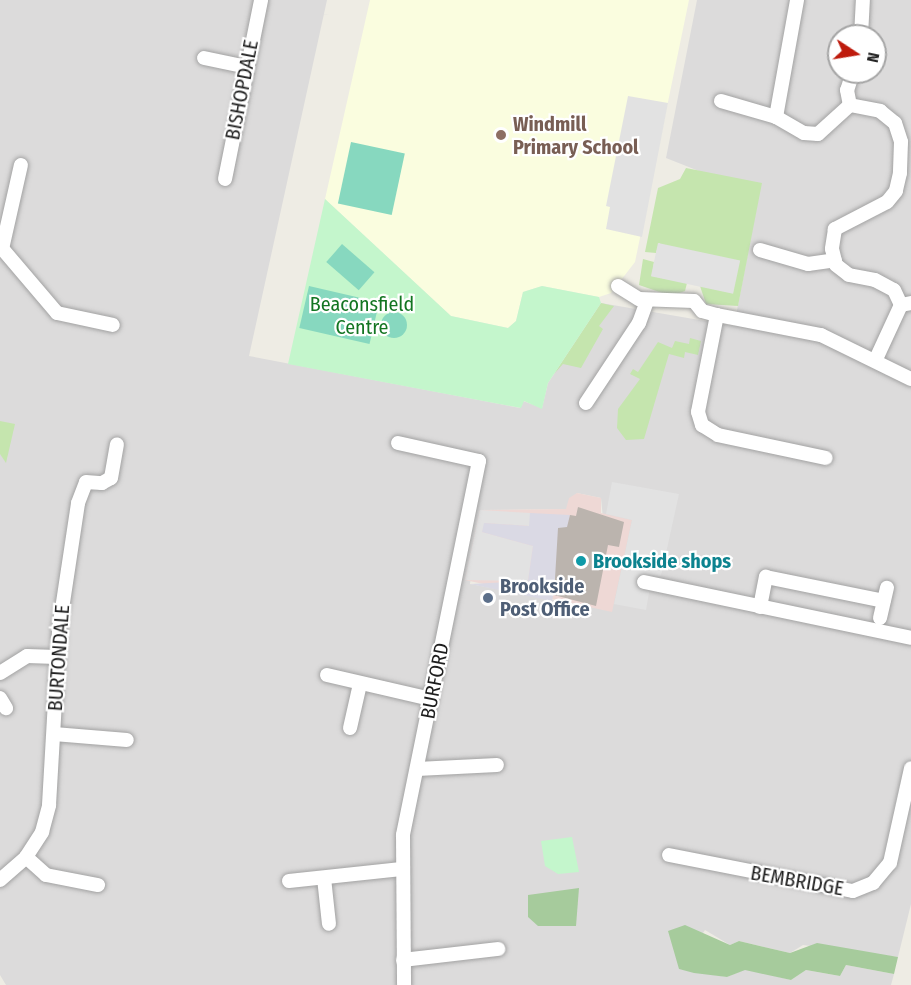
<!DOCTYPE html>
<html>
<head>
<meta charset="utf-8">
<style>
	body { margin:0 }
	#map { position:relative; width:911px; height:985px; overflow:hidden; background:#eeece4; font-family:"Fira Sans Condensed",sans-serif }
	div>[style] { position:absolute }
	.residential>* { inset:0; background:#dcdbdb }
	.commercial>* { inset:0; background:#eed8d5 }
	.education>* { inset:0; background:#fafddf }
	.grass>* { inset:0; background:#c5e5ae }
	.forest>* { inset:0; background:#a6cb9c }
	.park>* { inset:0; background:#c4f6cc }
	.pitch>* { inset:0; background:#87d8bf; transform-origin:0 0 }
	.round { border-radius:50% }
	.parking>* { inset:0; background:#e2e2e2; transform-origin:0 0 }
	.plaza>* { inset:0; background:#dad9e4 }
	.building>* { inset:0; background:#bbb4ae }
	.roads { filter:drop-shadow(0 0 2px #a2a2a2) drop-shadow(0 0 2px #a2a2a2) }
	.minor>* { height:14px; margin:-7px; padding:0 7px; transform-origin:7px; border-radius:7px; background:#fff }
	.dots>* { width:16px; height:16px; translate:-50% -50%; box-sizing:border-box; border:3px solid #fff; border-radius:50% }
	span { translate:-50% -50%; white-space:nowrap; text-align:center; line-height:1.15; -webkit-text-stroke:4.5px #fff; paint-order:stroke }
	.street-label { font-size:20px; color:#1e1e1e }
	.education-label { font-size:20px; color:#785e54; font-weight:700 }
	.left { translate:0 -50%; text-align:left }
	.park-label { font-size:20px; color:#137522 }
	.culture-label { font-size:20px; color:#0d838f; font-weight:700 }
	.service-label { font-size:20px; color:#4e5e75; font-weight:700 }
	.north { position:absolute; left:827px; top:24px; width:60px; height:60px; box-sizing:border-box; background:#fff; border:2px solid #a5a5a5; border-radius:50%; rotate:102deg; font-size:16px; font-weight:700; line-height:24px; text-align:center; color:#1e1e1e }
	.north::after { content:''; display:block; margin:auto; width:21px; height:27px; background:#be1b0d; clip-path:polygon(50% 0,100% 100%,50% 72%,0 100%) }
</style>
</head>
<body>
<div id="map">
	<div class="residential">
		<div style="clip-path:polygon(evenodd,0 0,327px 0,249px 356px,520px 408px,523px 401px,542px 408px,548px 383px,601px 303px,734px 326px,761px 184px,709px 175px,666px 158px,697px 0,911px 0,911px 904px,898px 957px,803px 945px,790px 953px,739px 941px,730px 945px,705px 930px,679px 969px,727px 977px,745px 969px,791px 980px,806px 970px,840px 976px,846px 965px,894px 974px,891px 985px,6px 985px,0 975px,0 0,839px 36px,875px 36px,875px 72px,839px 72px,839px 36px,0 0,577px 493px,601px 498px,612px 611px,470px 584px,480px 510px,567px 509px,577px 493px)"></div>
	</div>
	<div class="commercial">
		<div style="clip-path:polygon(577px 493px,601px 498px,601px 513px,632px 520px,612px 612px,465px 580px,480px 510px,566px 509px,569px 498px)"></div>
	</div>
	<div class="education">
		<div style="clip-path:polygon(370px 0,689px 0,635px 262px,611px 293px,599px 297px,542px 286px,523px 292px,516px 321px,508px 328px,451px 316px,325px 199px)"></div>
	</div>
	<div class="grass">
		<div style="clip-path:polygon(686px 168px,762px 183px,738px 306px,706px 304px,700px 286px,733px 293px,659px 243px,656px 253px,645px 252px,658px 188px,680px 179px)"></div>
		<div style="clip-path:polygon(643px 259px,654px 262px,652px 276px,687px 283px,685px 291px,671px 296px,639px 285px)"></div>
		<div style="clip-path:polygon(601px 303px,614px 306px,599px 326px,603px 329px,581px 368px,563px 364px,554px 374px)"></div>
		<div style="clip-path:polygon(690px 338px,701px 341px,698px 355px,685px 352px,684px 358px,669px 354px,644px 439px,626px 440px,617px 428px,618px 409px,640px 379px,630px 374px,633px 369px,638px 372px,658px 342px,672px 348px,675px 341px,689px 344px)"></div>
		<div style="clip-path:polygon(0 421px,15px 424px,6px 463px,0 454px)"></div>
	</div>
	<div class="forest">
		<div style="clip-path:polygon(579px 888px,576px 926px,538px 926px,528px 917px,528px 895px)"></div>
		<div style="clip-path:polygon(685px 925px,730px 945px,739px 941px,790px 953px,817px 943px,898px 957px,894px 974px,846px 965px,840px 976px,806px 970px,791px 980px,745px 970px,727px 977px,694px 973px,679px 969px,668px 931px)"></div>
	</div>
	<div class="park">
		<div style="clip-path:polygon(325px 199px,451px 316px,508px 328px,516px 321px,523px 292px,542px 286px,599px 297px,601px 303px,548px 383px,542px 409px,524px 401px,521px 408px,288px 364px)"></div>
		<div style="clip-path:polygon(572px 837px,579px 872px,558px 874px,545px 866px,541px 841px)"></div>
	</div>
	<div class="pitch">
		<div style="left:351px;top:142px;width:55px;height:63px;rotate:12deg"></div>
		<div style="left:342px;top:244px;width:43px;height:24px;rotate:41deg"></div>
		<div style="left:309px;top:286px;width:72px;height:43px;rotate:13deg"></div>
		<div class="round" style="left:381px;top:312px;width:26px;height:26px"></div>
	</div>
	<div class="parking">
		<div style="clip-path:polygon(628px 96px,668px 103px,642px 237px,606px 229px,610px 207px,606px 206px)"></div>
		<div style="left:658px;top:243px;width:84px;height:34px;rotate:12deg"></div>
		<div style="clip-path:polygon(612px 482px,679px 494px,661px 576px,652px 575px,646px 610px,614px 604px,632px 520px,606px 514px)"></div>
		<div style="clip-path:polygon(480px 510px,530px 513px,530px 526px,485px 523px,482px 532px,533px 546px,528px 581px,465px 580px)"></div>
	</div>
	<div class="plaza">
		<div style="clip-path:polygon(530px 513px,570px 515px,552px 601px,470px 584px,528px 581px,533px 546px,482px 532px,484px 523px,529px 526px)"></div>
	</div>
	<div class="building">
		<div style="clip-path:polygon(578px 507px,624px 522px,619px 547px,608px 545px,596px 606px,554px 595px,558px 528px,567px 527px,570px 515px,576px 516px)"></div>
	</div>
	<div class="roads">
		<div class="minor">
			<div style="left:861px;top:36px;width:36px;rotate:-87deg"></div>
			<div style="left:204px;top:58px;width:44px;rotate:11.8deg"></div>
			<div style="left:853px;top:72px;width:19px;rotate:108deg"></div>
			<div style="left:847px;top:90px;width:15px;rotate:79deg"></div>
			<div style="left:850px;top:105px;width:31px;rotate:11deg"></div>
			<div style="left:880px;top:111px;width:19px;rotate:39deg"></div>
			<div style="left:895px;top:123px;width:20px;rotate:72deg"></div>
			<div style="left:901px;top:142px;width:31px;rotate:92deg"></div>
			<div style="left:900px;top:173px;width:18px;rotate:103deg"></div>
			<div style="left:896px;top:191px;width:14px;rotate:129deg"></div>
			<div style="left:887px;top:202px;width:59px;rotate:152.6deg"></div>
			<div style="left:835px;top:229px;width:20px;rotate:99deg"></div>
			<div style="left:832px;top:249px;width:16px;rotate:76deg"></div>
			<div style="left:836px;top:265px;width:16px;rotate:38deg"></div>
			<div style="left:849px;top:275px;width:26px;rotate:11deg"></div>
			<div style="left:875px;top:280px;width:21px;rotate:28deg"></div>
			<div style="left:894px;top:290px;width:17px;rotate:65deg"></div>
			<div style="left:901px;top:305px;width:10px;rotate:-11deg"></div>
			<div style="left:721px;top:101px;width:57px;rotate:16.2deg"></div>
			<div style="left:776px;top:117px;width:32px;rotate:30deg"></div>
			<div style="left:804px;top:133px;width:14px;rotate:4deg"></div>
			<div style="left:818px;top:134px;width:43px;rotate:-42.2deg"></div>
			<div style="left:776px;top:117px;width:119px;rotate:-79.8deg"></div>
			<div style="left:225px;top:179px;width:183px;rotate:-78.6deg"></div>
			<div style="left:0;top:246px;width:88px;rotate:49.6deg"></div>
			<div style="left:57px;top:313px;width:57px;rotate:12.1deg"></div>
			<div style="left:2px;top:249px;width:86px;rotate:-77.3deg"></div>
			<div style="left:760px;top:250px;width:50px;rotate:16.3deg"></div>
			<div style="left:808px;top:264px;width:27px;rotate:-8deg"></div>
			<div style="left:618px;top:286px;width:25px;rotate:32deg"></div>
			<div style="left:639px;top:299px;width:55px;rotate:2.1deg"></div>
			<div style="left:694px;top:301px;width:13px;rotate:51deg"></div>
			<div style="left:702px;top:311px;width:16px;rotate:15deg"></div>
			<div style="left:717px;top:315px;width:106px;rotate:10.9deg"></div>
			<div style="left:821px;top:335px;width:100px;rotate:26.1deg"></div>
			<div style="left:717px;top:315px;width:99px;rotate:101.1deg"></div>
			<div style="left:698px;top:412px;width:14px;rotate:73deg"></div>
			<div style="left:702px;top:425px;width:19px;rotate:32deg"></div>
			<div style="left:718px;top:435px;width:110px;rotate:12deg"></div>
			<div style="left:876px;top:359px;width:60px;rotate:-65.2deg"></div>
			<div style="left:586px;top:403px;width:96px;rotate:-56.5deg"></div>
			<div style="left:639px;top:323px;width:23px;rotate:-70deg"></div>
			<div style="left:398px;top:443px;width:83px;rotate:12.5deg"></div>
			<div style="left:479px;top:461px;width:382px;rotate:101.5deg"></div>
			<div style="left:403px;top:835px;width:150px;rotate:89.6deg"></div>
			<div style="left:644px;top:582px;width:273px;rotate:11.8deg"></div>
			<div style="left:760px;top:607px;width:31px;rotate:-79deg"></div>
			<div style="left:766px;top:577px;width:120px;rotate:11.5deg"></div>
			<div style="left:880px;top:618px;width:31px;rotate:-77deg"></div>
			<div style="left:0;top:673px;width:32px;rotate:-32deg"></div>
			<div style="left:27px;top:656px;width:30px;rotate:2deg"></div>
			<div style="left:327px;top:675px;width:107px;rotate:13deg"></div>
			<div style="left:0;top:698px;width:12px;rotate:59deg"></div>
			<div style="left:350px;top:728px;width:45px;rotate:-77.2deg"></div>
			<div style="left:54px;top:734px;width:73px;rotate:4.7deg"></div>
			<div style="left:417px;top:769px;width:80px;rotate:-2.9deg"></div>
			<div style="left:669px;top:855px;width:187px;rotate:11.1deg"></div>
			<div style="left:853px;top:891px;width:22px;rotate:-22deg"></div>
			<div style="left:873px;top:883px;width:26px;rotate:-50deg"></div>
			<div style="left:890px;top:863px;width:97px;rotate:-77.5deg"></div>
			<div style="left:26px;top:857px;width:27px;rotate:42deg"></div>
			<div style="left:46px;top:875px;width:53px;rotate:10.9deg"></div>
			<div style="left:324px;top:878px;width:46px;rotate:83.8deg"></div>
			<div style="left:0;top:880px;width:35px;rotate:-41deg"></div>
			<div style="left:26px;top:857px;width:30px;rotate:-57deg"></div>
			<div style="left:42px;top:832px;width:28px;rotate:-75deg"></div>
			<div style="left:49px;top:805px;width:176px;rotate:-86.7deg"></div>
			<div style="left:59px;top:629px;width:127px;rotate:-81.4deg"></div>
			<div style="left:78px;top:503px;width:22px;rotate:-69deg"></div>
			<div style="left:86px;top:482px;width:16px;rotate:4deg"></div>
			<div style="left:102px;top:483px;width:10px;rotate:-29deg"></div>
			<div style="left:111px;top:478px;width:34px;rotate:-80deg"></div>
			<div style="left:289px;top:881px;width:113px;rotate:-6.1deg"></div>
			<div style="left:403px;top:960px;width:96px;rotate:-6.6deg"></div>
		</div>
	</div>
	<div class="dots">
		<div style="left:501px;top:135px;background:#8d6e63"></div>
		<div style="left:581px;top:561px;background:#0f9aa8"></div>
		<div style="left:488px;top:598px;background:#5c6f8a"></div>
	</div>
	<div class="street-label">
		<span style="left:242px;top:90px;rotate:-79deg">BISHOPDALE</span>
		<span style="left:59px;top:658px;rotate:-86deg">BURTONDALE</span>
		<span style="left:435px;top:681px;rotate:-79deg">BURFORD</span>
		<span style="left:797px;top:881px;rotate:10deg">BEMBRIDGE</span>
	</div>
	<div class="education-label">
		<span class="left" style="left:513px;top:136px">Windmill<br>Primary School</span>
	</div>
	<div class="park-label">
		<span style="left:362px;top:316px">Beaconsfield<br>Centre</span>
	</div>
	<div class="culture-label">
		<span class="left" style="left:593px;top:561px">Brookside shops</span>
	</div>
	<div class="service-label">
		<span class="left" style="left:500px;top:598px">Brookside<br>Post Office</span>
	</div>
	<div class="north">N</div>
</div>
</body>
</html>
